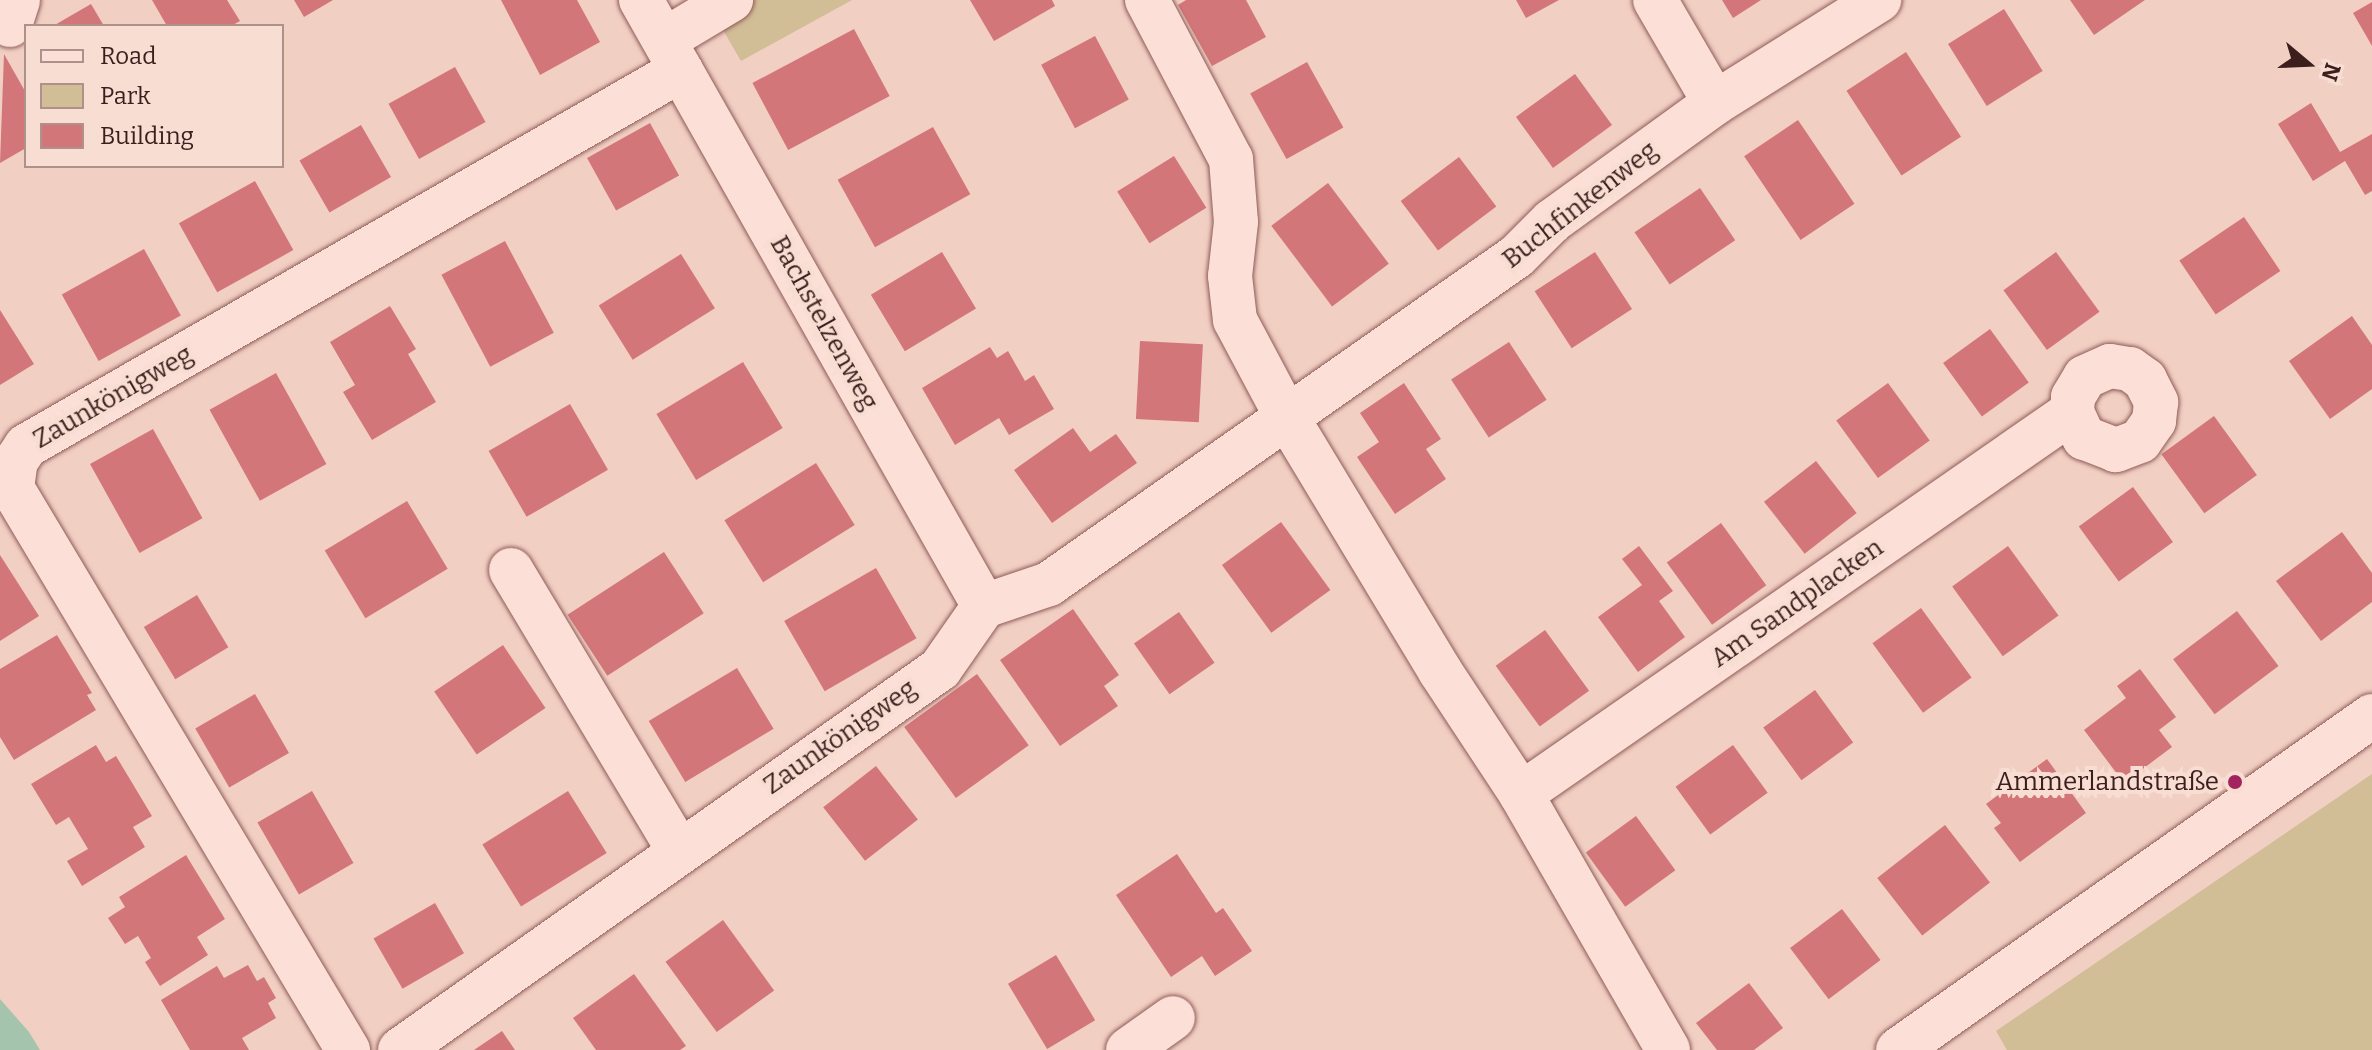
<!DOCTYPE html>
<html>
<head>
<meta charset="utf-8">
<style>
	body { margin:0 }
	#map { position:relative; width:2372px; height:1050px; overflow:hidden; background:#f2cfc3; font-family:Bitter,serif }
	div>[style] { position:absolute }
	.green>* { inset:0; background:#d1bd96 }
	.water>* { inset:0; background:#a5c4ad }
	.building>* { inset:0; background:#d37679; transform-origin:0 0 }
	.roads { filter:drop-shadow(0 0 2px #8e5c58) drop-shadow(0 0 2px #8e5c58) }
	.street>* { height:44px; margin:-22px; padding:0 22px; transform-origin:22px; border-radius:22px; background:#fce0d7 }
	.dots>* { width:22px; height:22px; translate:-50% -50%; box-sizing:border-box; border:4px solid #f8ddd3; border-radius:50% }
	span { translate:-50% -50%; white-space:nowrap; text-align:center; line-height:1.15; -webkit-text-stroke:8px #f8ddd3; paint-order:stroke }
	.street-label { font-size:26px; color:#3c1e1d }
	.poi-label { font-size:26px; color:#3c1e1d }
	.right { translate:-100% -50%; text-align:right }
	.legend { position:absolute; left:24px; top:24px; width:260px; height:144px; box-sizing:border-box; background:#f8ddd3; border:2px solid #ad918a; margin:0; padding:10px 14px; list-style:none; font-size:24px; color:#3c1e1d }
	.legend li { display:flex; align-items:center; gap:16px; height:40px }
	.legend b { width:40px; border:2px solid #ad918a }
	.north { position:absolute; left:2268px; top:24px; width:80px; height:80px; -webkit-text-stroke:6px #f8ddd3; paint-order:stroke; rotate:109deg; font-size:22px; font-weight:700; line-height:32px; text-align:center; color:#3c1e1d }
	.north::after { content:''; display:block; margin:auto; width:28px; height:36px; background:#3c1e1d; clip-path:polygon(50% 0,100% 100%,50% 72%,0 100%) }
</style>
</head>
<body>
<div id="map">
	<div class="green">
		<div style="clip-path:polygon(732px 0,852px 0,741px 61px,712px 11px)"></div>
		<div style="clip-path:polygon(2372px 774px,2372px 1050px,2007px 1050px,1996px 1031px)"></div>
	</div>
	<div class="water">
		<div style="clip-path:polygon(0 999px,29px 1032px,40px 1050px,0 1050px)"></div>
	</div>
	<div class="building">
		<div style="clip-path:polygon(152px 0,227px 0,240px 21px,231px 26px,167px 26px)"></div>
		<div style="clip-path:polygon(294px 0,333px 0,304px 17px)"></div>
		<div style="clip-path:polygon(501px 0,577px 0,600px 42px,540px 75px)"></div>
		<div style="clip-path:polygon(970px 0,1052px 0,1055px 6px,994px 41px)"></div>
		<div style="clip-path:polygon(1186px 0,1246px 0,1266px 37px,1212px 66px,1178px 5px)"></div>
		<div style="clip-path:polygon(1516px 0,1559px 0,1526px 18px)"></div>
		<div style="clip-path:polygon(1722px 0,1761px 0,1733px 18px)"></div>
		<div style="clip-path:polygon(2070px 0,2145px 0,2094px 35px)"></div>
		<div style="clip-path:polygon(2372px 2px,2372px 46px,2353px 13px)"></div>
		<div style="clip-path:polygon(91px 4px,104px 26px,53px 26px)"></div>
		<div style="left:2004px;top:9px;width:73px;height:66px;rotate:58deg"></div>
		<div style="left:854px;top:29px;width:76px;height:115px;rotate:62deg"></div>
		<div style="left:1095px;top:36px;width:72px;height:61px;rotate:62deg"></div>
		<div style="left:1906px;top:52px;width:101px;height:71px;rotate:57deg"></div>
		<div style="clip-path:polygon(4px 54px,26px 93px,26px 148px,0 163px)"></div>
		<div style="left:1307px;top:62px;width:75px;height:65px;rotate:61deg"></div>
		<div style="left:455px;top:67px;width:63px;height:76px;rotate:61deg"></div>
		<div style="left:1575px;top:74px;width:63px;height:73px;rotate:54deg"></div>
		<div style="clip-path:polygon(2311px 103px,2340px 152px,2372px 134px,2372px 191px,2365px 195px,2345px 161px,2313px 181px,2278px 124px)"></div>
		<div style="left:1798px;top:120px;width:101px;height:65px;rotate:56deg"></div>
		<div style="left:650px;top:123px;width:60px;height:72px;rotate:61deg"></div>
		<div style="left:361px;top:125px;width:60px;height:71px;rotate:60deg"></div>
		<div style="left:933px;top:127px;width:77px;height:109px;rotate:61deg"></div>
		<div style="left:1174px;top:156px;width:61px;height:67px;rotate:58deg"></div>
		<div style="left:1459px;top:157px;width:62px;height:73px;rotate:53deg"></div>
		<div style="left:255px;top:181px;width:79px;height:87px;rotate:61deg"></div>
		<div style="left:1328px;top:183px;width:101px;height:71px;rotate:53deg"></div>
		<div style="left:1700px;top:188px;width:63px;height:79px;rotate:56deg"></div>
		<div style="left:2244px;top:217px;width:65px;height:78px;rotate:56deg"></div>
		<div style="left:505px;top:241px;width:104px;height:72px;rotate:62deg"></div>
		<div style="left:144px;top:249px;width:76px;height:94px;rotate:61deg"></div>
		<div style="left:942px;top:252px;width:66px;height:83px;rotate:59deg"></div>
		<div style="left:1595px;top:252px;width:68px;height:72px;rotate:57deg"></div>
		<div style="left:2056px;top:252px;width:74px;height:65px;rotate:54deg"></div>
		<div style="left:681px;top:254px;width:64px;height:97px;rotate:58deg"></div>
		<div style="clip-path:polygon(390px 306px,416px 349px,408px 354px,436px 402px,372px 440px,343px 392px,355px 385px,330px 342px)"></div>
		<div style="clip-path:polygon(0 310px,34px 364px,0 385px)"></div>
		<div style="clip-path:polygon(2352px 316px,2372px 345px,2372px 389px,2330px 419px,2289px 361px)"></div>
		<div style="left:1990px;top:329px;width:66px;height:58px;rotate:54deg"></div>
		<div style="left:1140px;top:341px;width:63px;height:78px;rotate:3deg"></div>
		<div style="left:1509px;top:342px;width:69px;height:69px;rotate:57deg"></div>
		<div style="clip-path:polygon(990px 347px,997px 358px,1008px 351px,1025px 381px,1034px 375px,1054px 409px,1009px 435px,999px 418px,955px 445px,922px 388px)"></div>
		<div style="left:743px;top:362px;width:77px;height:101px;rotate:59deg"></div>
		<div style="left:276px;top:373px;width:104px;height:76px;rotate:61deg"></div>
		<div style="clip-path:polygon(1404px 383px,1441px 439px,1426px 449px,1446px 479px,1395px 514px,1357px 457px,1379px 442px,1360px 413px)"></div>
		<div style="left:1888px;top:383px;width:71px;height:64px;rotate:54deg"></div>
		<div style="left:570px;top:404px;width:76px;height:94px;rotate:60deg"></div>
		<div style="left:2214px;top:416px;width:73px;height:65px;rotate:54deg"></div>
		<div style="clip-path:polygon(1073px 428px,1090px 452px,1116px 434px,1137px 463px,1052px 523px,1014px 470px)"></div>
		<div style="left:153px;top:429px;width:102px;height:72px;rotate:61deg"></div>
		<div style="left:1816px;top:461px;width:66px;height:66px;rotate:52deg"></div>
		<div style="left:816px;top:463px;width:73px;height:108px;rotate:58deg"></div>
		<div style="left:2133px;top:487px;width:68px;height:67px;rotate:54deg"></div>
		<div style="left:407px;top:501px;width:79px;height:96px;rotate:59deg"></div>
		<div style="left:1281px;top:522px;width:84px;height:73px;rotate:54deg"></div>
		<div style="left:1721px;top:523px;width:77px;height:67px;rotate:54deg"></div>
		<div style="clip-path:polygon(2342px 532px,2372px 573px,2372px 602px,2321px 641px,2276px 581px)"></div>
		<div style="clip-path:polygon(1639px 546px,1673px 591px,1659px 601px,1685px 637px,1638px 672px,1598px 617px,1642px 585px,1622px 559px)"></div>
		<div style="left:2008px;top:546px;width:86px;height:69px;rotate:54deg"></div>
		<div style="left:664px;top:552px;width:73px;height:115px;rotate:57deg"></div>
		<div style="clip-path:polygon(0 555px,39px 616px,0 641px)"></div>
		<div style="left:876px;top:568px;width:81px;height:106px;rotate:60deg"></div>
		<div style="left:197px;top:595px;width:61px;height:62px;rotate:59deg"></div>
		<div style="left:1921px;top:608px;width:86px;height:60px;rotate:54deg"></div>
		<div style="clip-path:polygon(1073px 609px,1119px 675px,1104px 686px,1118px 706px,1060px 746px,1000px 660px)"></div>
		<div style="left:2237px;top:611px;width:69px;height:80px;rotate:53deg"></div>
		<div style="left:1179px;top:612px;width:62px;height:55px;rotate:55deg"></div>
		<div style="left:1545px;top:630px;width:75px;height:61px;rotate:54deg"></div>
		<div style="clip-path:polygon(57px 635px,92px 693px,87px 695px,96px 710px,14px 760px,0 737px,0 669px)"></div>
		<div style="left:503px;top:645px;width:76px;height:83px;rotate:56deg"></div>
		<div style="left:737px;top:668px;width:71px;height:103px;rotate:59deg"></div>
		<div style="clip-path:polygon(2140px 669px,2176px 717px,2159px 730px,2172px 747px,2124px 783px,2084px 730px,2126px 698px,2117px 686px)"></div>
		<div style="left:977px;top:674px;width:88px;height:90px;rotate:54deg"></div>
		<div style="left:1815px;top:690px;width:65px;height:64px;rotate:54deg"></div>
		<div style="left:255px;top:694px;width:68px;height:69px;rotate:60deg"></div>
		<div style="clip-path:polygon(96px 745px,106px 762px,116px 756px,152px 816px,133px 827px,145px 847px,82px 886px,67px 861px,88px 849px,69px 817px,56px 825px,31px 784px)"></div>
		<div style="left:1733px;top:745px;width:59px;height:71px;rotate:54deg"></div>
		<div style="clip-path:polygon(2047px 759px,2086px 813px,2020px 862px,1994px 828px,2001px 823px,1986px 804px)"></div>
		<div style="left:876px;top:766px;width:68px;height:67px;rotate:52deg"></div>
		<div style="left:312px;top:791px;width:83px;height:63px;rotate:60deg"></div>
		<div style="left:568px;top:791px;width:73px;height:101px;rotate:58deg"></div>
		<div style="left:1636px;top:816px;width:67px;height:62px;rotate:54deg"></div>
		<div style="left:1945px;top:825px;width:73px;height:86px;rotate:52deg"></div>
		<div style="clip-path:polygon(1177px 854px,1216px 913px,1223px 908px,1252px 951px,1215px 976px,1202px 956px,1171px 977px,1116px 895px)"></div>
		<div style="clip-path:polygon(186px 855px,225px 919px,197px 937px,208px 955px,160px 986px,145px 962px,151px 958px,138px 936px,125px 944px,108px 918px,125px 907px,119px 897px)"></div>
		<div style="left:435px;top:903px;width:58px;height:71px;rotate:60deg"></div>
		<div style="left:1842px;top:909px;width:64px;height:65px;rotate:53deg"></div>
		<div style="left:723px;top:920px;width:87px;height:71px;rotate:54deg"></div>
		<div style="left:1056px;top:955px;width:76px;height:56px;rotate:59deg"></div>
		<div style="clip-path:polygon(248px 965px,257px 981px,264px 977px,276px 998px,268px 1003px,276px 1018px,242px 1038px,249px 1050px,190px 1050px,161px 1000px,217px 966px,224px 978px)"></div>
		<div style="clip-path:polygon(634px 974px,686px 1046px,680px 1050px,596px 1050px,573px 1018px)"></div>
		<div style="clip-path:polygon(1749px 983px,1783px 1028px,1754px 1050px,1717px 1050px,1696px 1023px)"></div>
		<div style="clip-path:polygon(502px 1031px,515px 1050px,474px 1050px)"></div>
	</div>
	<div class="roads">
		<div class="street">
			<div style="left:641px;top:0;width:696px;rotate:60.49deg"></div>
			<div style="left:1147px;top:0;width:180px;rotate:62.2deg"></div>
			<div style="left:1231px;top:159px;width:63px;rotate:85.5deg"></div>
			<div style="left:1236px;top:222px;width:54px;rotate:96.3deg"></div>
			<div style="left:1230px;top:276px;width:44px;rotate:83.5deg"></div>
			<div style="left:1235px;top:320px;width:106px;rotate:62deg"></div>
			<div style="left:1285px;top:414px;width:300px;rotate:58.9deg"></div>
			<div style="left:1440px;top:671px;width:147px;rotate:56.6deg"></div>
			<div style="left:1521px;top:794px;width:295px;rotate:60.1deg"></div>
			<div style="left:1655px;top:0;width:119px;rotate:59.8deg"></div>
			<div style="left:10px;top:25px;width:26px;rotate:-72deg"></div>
			<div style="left:666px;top:39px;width:76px;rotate:-31deg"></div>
			<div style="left:511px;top:570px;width:325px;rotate:59.1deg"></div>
			<div style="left:984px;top:606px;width:69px;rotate:-18.7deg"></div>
			<div style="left:1049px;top:584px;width:571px;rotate:-35.02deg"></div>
			<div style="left:1517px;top:256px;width:49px;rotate:-45deg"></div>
			<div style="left:1552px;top:221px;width:201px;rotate:-35.9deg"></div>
			<div style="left:1715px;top:103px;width:194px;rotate:-32.1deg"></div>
			<div style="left:1521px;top:794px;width:670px;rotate:-34.73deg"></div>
			<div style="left:2072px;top:412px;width:15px;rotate:-86deg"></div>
			<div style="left:2073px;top:397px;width:23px;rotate:-59deg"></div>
			<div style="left:2085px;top:377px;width:27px;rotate:-24deg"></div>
			<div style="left:2110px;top:366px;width:20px;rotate:9deg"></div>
			<div style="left:2130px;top:369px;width:19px;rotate:36deg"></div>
			<div style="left:2145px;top:380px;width:25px;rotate:63deg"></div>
			<div style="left:2156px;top:402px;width:19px;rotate:96deg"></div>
			<div style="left:2154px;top:421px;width:24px;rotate:125deg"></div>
			<div style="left:2140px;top:441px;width:26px;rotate:159deg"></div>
			<div style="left:2116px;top:450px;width:34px;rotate:-159deg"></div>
			<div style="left:2084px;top:438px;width:29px;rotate:-115deg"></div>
			<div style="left:348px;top:1050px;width:655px;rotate:-120.87deg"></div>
			<div style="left:12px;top:488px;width:27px;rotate:-82deg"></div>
			<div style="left:16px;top:461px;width:18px;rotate:-56deg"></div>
			<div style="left:26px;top:446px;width:755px;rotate:-29.86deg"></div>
			<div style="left:400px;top:1050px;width:661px;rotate:-35.21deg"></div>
			<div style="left:940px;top:669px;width:77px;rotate:-55.1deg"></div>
			<div style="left:1128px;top:1050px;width:55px;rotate:-35.4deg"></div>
			<div style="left:1898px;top:1050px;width:580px;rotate:-35.17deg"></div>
		</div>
	</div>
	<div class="dots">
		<div style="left:2235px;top:782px;background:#a2235d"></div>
	</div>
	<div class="street-label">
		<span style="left:1580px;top:205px;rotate:-38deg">Buchfinkenweg</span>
		<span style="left:824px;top:323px;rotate:61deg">Bachstelzenweg</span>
		<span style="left:113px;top:397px;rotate:-30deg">Zaunkönigweg</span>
		<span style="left:1797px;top:603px;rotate:-35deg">Am Sandplacken</span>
		<span style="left:840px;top:737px;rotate:-35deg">Zaunkönigweg</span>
	</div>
	<div class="poi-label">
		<span class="right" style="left:2219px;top:782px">Ammerlandstraße</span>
	</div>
	<ul class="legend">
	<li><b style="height:10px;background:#fce0d7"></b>Road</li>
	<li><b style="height:22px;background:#d1bd96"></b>Park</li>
	<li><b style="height:22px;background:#d37679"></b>Building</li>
	</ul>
	<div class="north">N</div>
</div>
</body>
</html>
